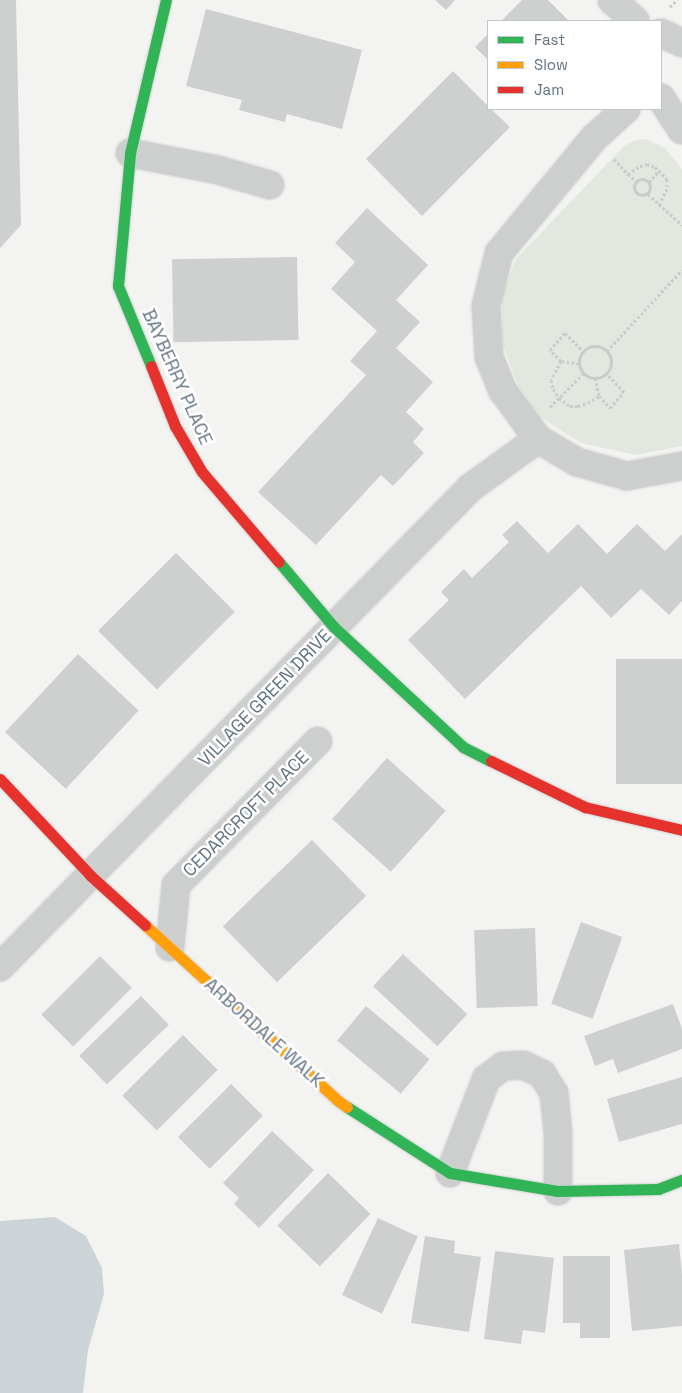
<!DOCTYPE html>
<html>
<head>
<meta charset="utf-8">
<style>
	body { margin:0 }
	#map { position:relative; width:682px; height:1393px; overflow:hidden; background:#f3f4f1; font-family:"Space Grotesk",sans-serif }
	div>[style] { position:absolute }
	.green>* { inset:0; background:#e2e7df }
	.water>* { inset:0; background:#ccd4d7 }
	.building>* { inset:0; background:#ced0d0; transform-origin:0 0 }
	.path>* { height:3px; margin-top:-1.5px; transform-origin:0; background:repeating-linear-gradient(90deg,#cacbcb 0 2.5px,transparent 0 5px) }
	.path>.ring { margin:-1.5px; padding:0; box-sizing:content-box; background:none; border:3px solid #cacbcb; border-radius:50% }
	.roads { filter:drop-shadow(0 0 1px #d1d2d2) drop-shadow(0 0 1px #d1d2d2) }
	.street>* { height:28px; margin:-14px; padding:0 14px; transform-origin:14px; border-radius:14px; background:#cdcece }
	.fast>* { height:11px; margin:-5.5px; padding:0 5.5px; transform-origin:5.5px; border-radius:5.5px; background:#30b455 }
	.slow>* { height:11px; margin:-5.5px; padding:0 5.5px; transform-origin:5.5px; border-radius:5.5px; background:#ff9f0a }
	.jam>* { height:11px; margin:-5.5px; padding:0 5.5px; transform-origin:5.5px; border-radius:5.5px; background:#e5322d }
	span { translate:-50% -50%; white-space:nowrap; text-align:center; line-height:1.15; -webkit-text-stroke:5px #fff; paint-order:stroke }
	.street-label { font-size:18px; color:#627383 }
	.legend { position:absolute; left:487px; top:20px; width:175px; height:90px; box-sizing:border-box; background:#fff; border:1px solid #c0c7cd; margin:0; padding:6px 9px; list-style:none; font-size:15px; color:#627383 }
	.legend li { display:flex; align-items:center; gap:10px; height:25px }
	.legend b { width:25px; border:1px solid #c0c7cd }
</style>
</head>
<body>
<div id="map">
	<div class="green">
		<div style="clip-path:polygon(646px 139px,665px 148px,682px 169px,682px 446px,636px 455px,581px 443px,540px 417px,518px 385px,502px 342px,502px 296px,516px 259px,624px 146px,633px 141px)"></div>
	</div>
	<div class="water">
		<div style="clip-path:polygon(55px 1217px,86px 1236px,102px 1268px,104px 1294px,88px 1350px,83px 1393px,0 1393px,0 1221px)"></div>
	</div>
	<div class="building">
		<div style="clip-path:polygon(0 0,16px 0,21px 225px,0 248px)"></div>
		<div style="clip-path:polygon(435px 0,455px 0,446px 10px)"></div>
		<div style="clip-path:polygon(522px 0,548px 0,569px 21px,501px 21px)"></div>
		<div style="clip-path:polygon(206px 9px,362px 50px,342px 129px,287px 114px,285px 122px,239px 110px,242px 100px,186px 86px)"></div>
		<div style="clip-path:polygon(488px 34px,488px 60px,475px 47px)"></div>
		<div style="clip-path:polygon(453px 71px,488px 106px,488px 109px,491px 109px,510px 127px,422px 216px,366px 159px)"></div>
		<div style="clip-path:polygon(367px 208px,428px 265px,396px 300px,420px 322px,396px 348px,433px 382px,406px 412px,424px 429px,413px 442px,424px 453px,393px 486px,381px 475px,316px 545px,258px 492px,366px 375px,350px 361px,377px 331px,331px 289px,355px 262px,335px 243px)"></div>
		<div style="left:297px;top:257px;width:83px;height:125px;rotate:89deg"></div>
		<div style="clip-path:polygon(517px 521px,548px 553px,578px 524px,607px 554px,637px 524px,665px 551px,682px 534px,682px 601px,669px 615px,641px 589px,611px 618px,581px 586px,465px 699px,408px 640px,449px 600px,441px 592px,464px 569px,472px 578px,509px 542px,502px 535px)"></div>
		<div style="left:176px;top:553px;width:83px;height:110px;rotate:45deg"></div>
		<div style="left:78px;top:654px;width:83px;height:107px;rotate:43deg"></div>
		<div style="left:616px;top:659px;width:66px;height:125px"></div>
		<div style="left:387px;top:758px;width:79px;height:82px;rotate:42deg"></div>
		<div style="left:312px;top:840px;width:78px;height:124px;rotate:46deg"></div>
		<div style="left:581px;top:922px;width:44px;height:87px;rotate:20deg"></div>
		<div style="left:535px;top:928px;width:78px;height:61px;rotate:88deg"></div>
		<div style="left:403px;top:954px;width:88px;height:44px;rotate:43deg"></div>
		<div style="left:100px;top:956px;width:45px;height:83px;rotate:45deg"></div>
		<div style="left:141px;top:996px;width:40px;height:86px;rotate:46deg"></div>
		<div style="clip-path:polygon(673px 1004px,682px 1029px,682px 1049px,618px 1073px,613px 1059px,595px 1066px,584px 1036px)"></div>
		<div style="left:366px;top:1006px;width:83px;height:45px;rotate:40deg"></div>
		<div style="left:183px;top:1035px;width:49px;height:86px;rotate:45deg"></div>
		<div style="clip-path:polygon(682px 1077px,682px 1124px,619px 1142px,607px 1099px)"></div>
		<div style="left:231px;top:1084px;width:45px;height:75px;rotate:45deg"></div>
		<div style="clip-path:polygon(272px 1131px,314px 1170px,259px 1228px,234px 1204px,239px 1198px,223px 1183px)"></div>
		<div style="left:328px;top:1173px;width:59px;height:73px;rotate:44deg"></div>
		<div style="left:378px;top:1218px;width:44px;height:85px;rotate:25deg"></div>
		<div style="clip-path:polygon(425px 1236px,455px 1241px,454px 1253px,481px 1257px,469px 1332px,411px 1323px)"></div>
		<div style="clip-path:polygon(679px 1244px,682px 1274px,682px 1326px,632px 1331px,624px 1250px)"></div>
		<div style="clip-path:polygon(495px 1251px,554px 1258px,545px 1333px,523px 1330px,521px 1344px,484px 1339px)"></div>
		<div style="clip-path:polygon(563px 1256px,610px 1256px,610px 1338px,580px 1338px,580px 1323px,563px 1323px)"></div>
	</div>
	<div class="path">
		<div style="left:670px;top:7px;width:10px;rotate:-45deg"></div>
		<div style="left:614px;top:159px;width:21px;rotate:47deg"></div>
		<div style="left:628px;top:174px;width:14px;rotate:-34deg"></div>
		<div style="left:640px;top:166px;width:7px;rotate:-16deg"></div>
		<div style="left:647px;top:164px;width:9px;rotate:21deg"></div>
		<div style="left:655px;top:167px;width:17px;rotate:45deg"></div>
		<div style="left:667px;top:179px;width:10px;rotate:90deg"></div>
		<div style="left:667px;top:189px;width:18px;rotate:117deg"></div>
		<div style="left:628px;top:174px;width:11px;rotate:38deg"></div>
		<div class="ring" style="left:634px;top:179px;width:13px;height:13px"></div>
		<div style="left:649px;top:182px;width:15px;rotate:-48deg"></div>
		<div style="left:648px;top:194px;width:46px;rotate:42.4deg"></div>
		<div class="ring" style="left:579px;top:346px;width:29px;height:29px"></div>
		<div style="left:607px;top:351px;width:110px;rotate:-47.2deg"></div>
		<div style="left:561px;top:361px;width:21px;rotate:118deg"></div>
		<div style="left:551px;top:380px;width:9px;rotate:77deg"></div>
		<div style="left:553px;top:389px;width:11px;rotate:56deg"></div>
		<div style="left:559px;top:398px;width:14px;rotate:36deg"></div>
		<div style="left:570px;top:406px;width:8px"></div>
		<div style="left:578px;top:406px;width:10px;rotate:-17deg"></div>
		<div style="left:588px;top:403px;width:13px;rotate:-32deg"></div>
		<div style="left:579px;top:363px;width:18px;rotate:-174deg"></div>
		<div style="left:561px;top:361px;width:16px;rotate:-135deg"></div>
		<div style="left:550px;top:350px;width:23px;rotate:-49deg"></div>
		<div style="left:565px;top:333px;width:25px;rotate:45deg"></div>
		<div style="left:595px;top:378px;width:18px;rotate:77deg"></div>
		<div style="left:599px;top:396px;width:16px;rotate:47deg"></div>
		<div style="left:610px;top:408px;width:21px;rotate:-49deg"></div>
		<div style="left:624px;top:392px;width:26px;rotate:-133deg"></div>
		<div style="left:550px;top:407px;width:48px;rotate:-45deg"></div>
	</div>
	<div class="roads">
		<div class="street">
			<div style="left:612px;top:0;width:31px;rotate:42deg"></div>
			<div style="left:661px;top:33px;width:23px;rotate:25deg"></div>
			<div style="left:661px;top:98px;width:38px;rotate:57deg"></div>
			<div style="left:626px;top:109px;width:43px;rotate:137.8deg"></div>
			<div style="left:594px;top:138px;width:149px;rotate:129.6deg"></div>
			<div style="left:499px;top:253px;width:55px;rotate:103.8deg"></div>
			<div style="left:486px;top:306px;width:51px;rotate:86.6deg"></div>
			<div style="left:489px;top:357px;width:37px;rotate:68deg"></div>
			<div style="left:503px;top:391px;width:59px;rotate:53.9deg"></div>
			<div style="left:538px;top:439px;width:45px;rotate:30.5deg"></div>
			<div style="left:577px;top:462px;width:52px;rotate:15.6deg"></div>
			<div style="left:627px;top:476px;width:56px;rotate:-10.3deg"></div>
			<div style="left:130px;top:153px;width:90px;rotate:10.9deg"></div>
			<div style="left:218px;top:170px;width:54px;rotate:16.1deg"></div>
			<div style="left:170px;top:947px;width:62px;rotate:-84.5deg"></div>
			<div style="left:176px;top:885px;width:202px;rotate:-45.4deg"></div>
			<div style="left:0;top:967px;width:671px;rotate:-45.54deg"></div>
			<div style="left:470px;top:488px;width:84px;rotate:-35.8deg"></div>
			<div style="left:450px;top:1173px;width:101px;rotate:-69deg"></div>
			<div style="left:486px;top:1079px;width:21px;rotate:-37deg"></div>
			<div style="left:503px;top:1066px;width:20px;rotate:-3deg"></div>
			<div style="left:523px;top:1065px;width:21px;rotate:25deg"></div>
			<div style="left:542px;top:1074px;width:22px;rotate:58deg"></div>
			<div style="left:554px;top:1093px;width:40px;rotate:84.3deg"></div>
			<div style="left:558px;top:1133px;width:58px;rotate:90deg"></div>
		</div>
		<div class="fast">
			<div style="left:151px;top:366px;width:87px;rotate:-112.4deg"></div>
			<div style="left:118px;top:286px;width:134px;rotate:-84.8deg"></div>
			<div style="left:130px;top:153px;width:157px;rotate:-76.8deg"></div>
			<div style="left:279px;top:562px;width:85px;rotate:49.8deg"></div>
			<div style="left:334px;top:627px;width:176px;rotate:42.9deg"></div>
			<div style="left:463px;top:747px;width:31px;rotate:27deg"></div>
			<div style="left:347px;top:1107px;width:122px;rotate:32.7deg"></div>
			<div style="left:450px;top:1173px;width:109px;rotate:9.5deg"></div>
			<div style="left:558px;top:1191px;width:100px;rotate:-1.1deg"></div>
			<div style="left:658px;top:1189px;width:26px;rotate:-21deg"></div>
		</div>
		<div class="slow">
			<div style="left:145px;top:925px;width:260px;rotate:42.3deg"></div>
			<div style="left:337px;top:1100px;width:12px;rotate:35deg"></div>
		</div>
		<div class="jam">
			<div style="left:151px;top:366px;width:65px;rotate:68.2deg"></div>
			<div style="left:175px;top:426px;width:53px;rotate:59.6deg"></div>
			<div style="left:202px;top:472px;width:118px;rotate:49.5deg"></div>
			<div style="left:491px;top:761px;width:105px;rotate:26.1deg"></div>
			<div style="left:585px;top:807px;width:100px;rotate:13.3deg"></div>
			<div style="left:0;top:779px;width:133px;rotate:46.8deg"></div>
			<div style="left:91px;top:876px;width:73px;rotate:42.2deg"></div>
		</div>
	</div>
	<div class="street-label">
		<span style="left:177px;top:377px;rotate:66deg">BAYBERRY PLACE</span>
		<span style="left:265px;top:698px;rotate:-46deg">VILLAGE GREEN DRIVE</span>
		<span style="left:246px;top:814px;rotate:-45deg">CEDARCROFT PLACE</span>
		<span style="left:264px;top:1033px;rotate:42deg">ARBORDALE WALK</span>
	</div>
	<ul class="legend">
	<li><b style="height:6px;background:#30b455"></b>Fast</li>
	<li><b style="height:6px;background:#ff9f0a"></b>Slow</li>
	<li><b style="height:6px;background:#e5322d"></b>Jam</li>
	</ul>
</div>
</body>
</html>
